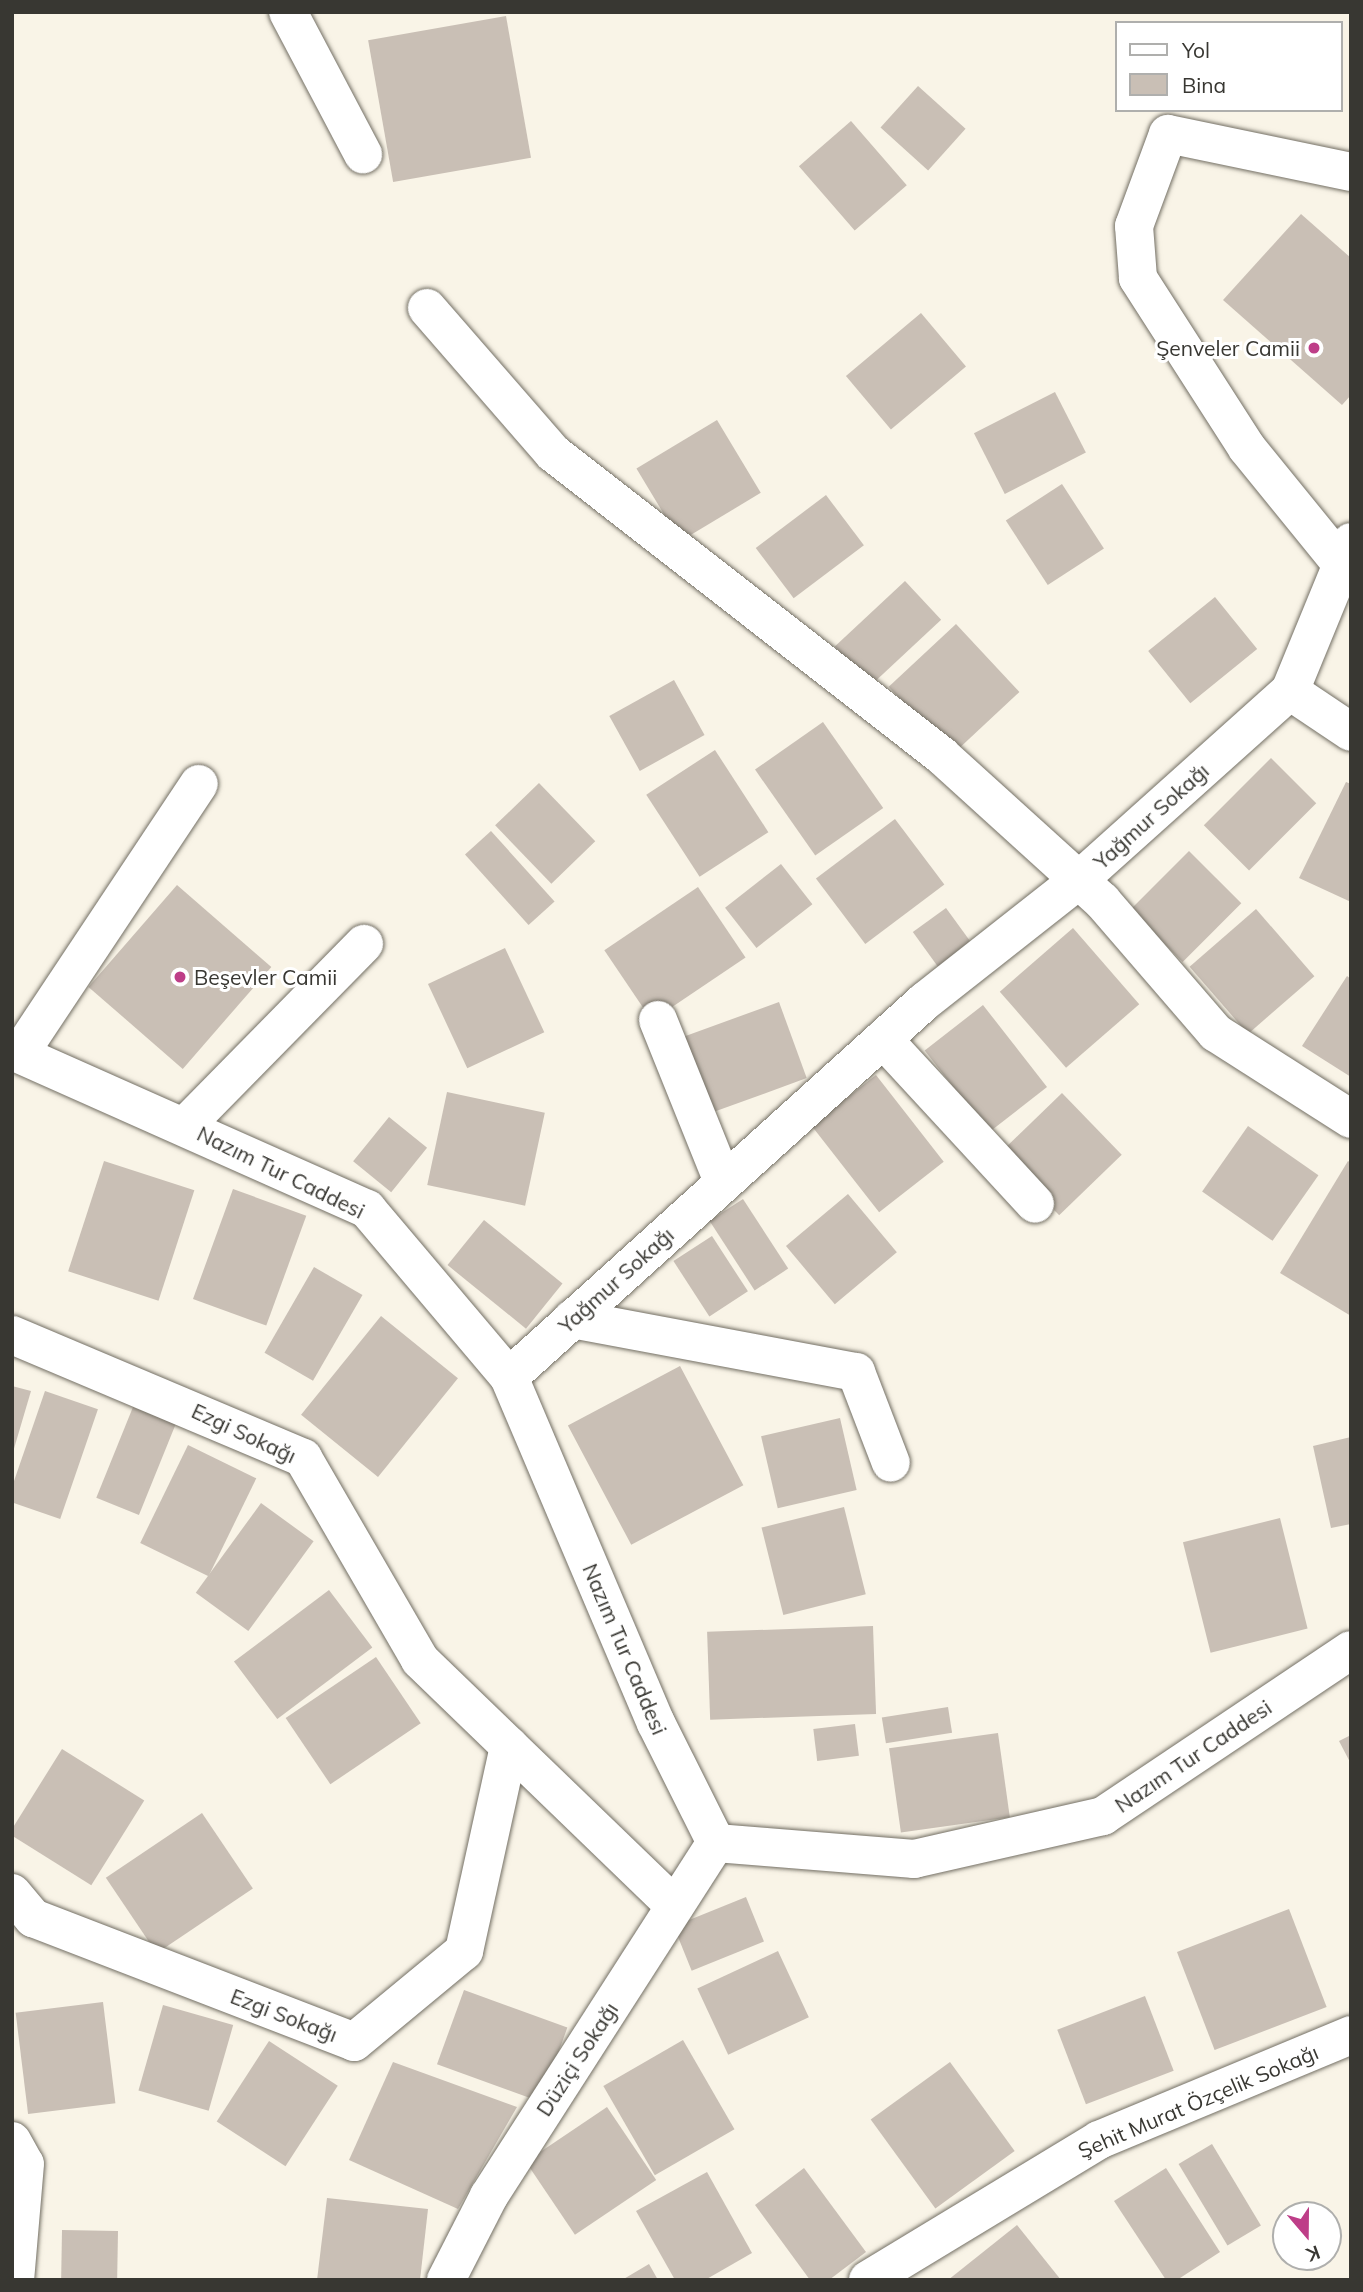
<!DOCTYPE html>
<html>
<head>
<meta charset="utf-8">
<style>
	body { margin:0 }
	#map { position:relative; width:1363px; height:2292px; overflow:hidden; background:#f9f4e7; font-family:Mulish,sans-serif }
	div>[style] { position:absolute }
	.building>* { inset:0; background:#c9bfb5; transform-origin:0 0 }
	.roads { filter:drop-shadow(0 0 2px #736f64) drop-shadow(0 0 2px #736f64) }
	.minor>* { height:38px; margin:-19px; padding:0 19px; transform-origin:19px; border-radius:19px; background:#fff }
	.dots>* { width:19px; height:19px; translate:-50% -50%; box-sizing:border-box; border:4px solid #fff; border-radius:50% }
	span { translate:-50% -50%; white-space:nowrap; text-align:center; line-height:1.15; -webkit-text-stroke:6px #fff; paint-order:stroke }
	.poi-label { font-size:21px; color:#383732 }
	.right { translate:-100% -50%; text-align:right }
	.left { translate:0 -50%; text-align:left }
	.street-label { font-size:21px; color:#383732 }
	.frame { position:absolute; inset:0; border:14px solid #383732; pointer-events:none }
	.legend { position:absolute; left:1115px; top:21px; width:228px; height:91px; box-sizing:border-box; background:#fff; border:2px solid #afafad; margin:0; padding:9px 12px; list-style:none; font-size:21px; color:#383732 }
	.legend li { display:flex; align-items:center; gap:14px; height:35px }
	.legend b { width:35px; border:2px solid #afafad }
	.north { position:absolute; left:1272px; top:2201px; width:70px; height:70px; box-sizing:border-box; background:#fff; border:2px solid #afafad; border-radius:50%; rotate:160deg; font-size:19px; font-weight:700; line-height:28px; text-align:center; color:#383732 }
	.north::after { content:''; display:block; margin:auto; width:24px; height:32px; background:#be3e88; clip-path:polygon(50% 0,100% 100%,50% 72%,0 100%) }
</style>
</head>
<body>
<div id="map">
	<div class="building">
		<div style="left:506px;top:16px;width:144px;height:140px;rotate:80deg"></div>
		<div style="left:918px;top:86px;width:64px;height:56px;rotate:42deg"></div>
		<div style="left:851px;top:121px;width:85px;height:69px;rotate:49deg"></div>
		<div style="clip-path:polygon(1301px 214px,1351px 258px,1351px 395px,1342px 405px,1223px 300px)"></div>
		<div style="left:921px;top:313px;width:70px;height:98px;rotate:50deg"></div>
		<div style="left:1055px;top:392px;width:68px;height:91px;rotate:63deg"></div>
		<div style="left:717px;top:420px;width:85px;height:94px;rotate:59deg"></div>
		<div style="left:1062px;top:484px;width:77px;height:67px;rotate:57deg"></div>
		<div style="left:826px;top:495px;width:63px;height:88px;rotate:53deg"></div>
		<div style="left:905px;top:581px;width:53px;height:96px;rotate:47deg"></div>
		<div style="left:1215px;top:597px;width:67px;height:86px;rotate:51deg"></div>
		<div style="left:956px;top:624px;width:93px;height:92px;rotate:47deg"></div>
		<div style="left:674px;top:680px;width:63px;height:74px;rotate:61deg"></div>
		<div style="left:823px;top:722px;width:105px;height:83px;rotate:55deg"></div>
		<div style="left:715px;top:750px;width:98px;height:82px;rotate:57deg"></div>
		<div style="left:1271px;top:758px;width:64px;height:95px;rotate:45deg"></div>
		<div style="clip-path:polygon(1346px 782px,1351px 784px,1351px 902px,1299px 878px)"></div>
		<div style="left:539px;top:783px;width:81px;height:61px;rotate:46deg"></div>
		<div style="left:895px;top:819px;width:82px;height:99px;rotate:53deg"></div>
		<div style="left:491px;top:831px;width:95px;height:35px;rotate:48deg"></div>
		<div style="left:1189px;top:851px;width:74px;height:83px;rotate:45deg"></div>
		<div style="left:781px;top:864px;width:51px;height:71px;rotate:52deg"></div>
		<div style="left:177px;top:885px;width:125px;height:135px;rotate:41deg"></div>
		<div style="left:698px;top:887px;width:85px;height:113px;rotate:56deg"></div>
		<div style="left:946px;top:908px;width:44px;height:41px;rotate:54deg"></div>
		<div style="left:1256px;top:909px;width:89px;height:88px;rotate:49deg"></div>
		<div style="left:1073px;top:928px;width:101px;height:97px;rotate:49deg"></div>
		<div style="left:505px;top:948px;width:93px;height:85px;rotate:65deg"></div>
		<div style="clip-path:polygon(1347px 976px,1351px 979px,1351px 1077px,1302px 1046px)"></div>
		<div style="left:779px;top:1002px;width:81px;height:106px;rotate:70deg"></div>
		<div style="left:983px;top:1005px;width:104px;height:74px;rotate:52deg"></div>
		<div style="left:876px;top:1075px;width:110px;height:82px;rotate:52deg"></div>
		<div style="left:447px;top:1092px;width:100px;height:95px;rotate:12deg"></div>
		<div style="left:1062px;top:1093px;width:86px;height:87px;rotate:46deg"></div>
		<div style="left:389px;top:1117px;width:49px;height:57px;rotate:39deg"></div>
		<div style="left:1248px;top:1126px;width:86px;height:80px;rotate:35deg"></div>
		<div style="left:104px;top:1161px;width:95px;height:116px;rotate:18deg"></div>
		<div style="clip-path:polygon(1348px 1161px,1351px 1163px,1351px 1316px,1280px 1273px)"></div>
		<div style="left:233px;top:1189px;width:78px;height:117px;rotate:20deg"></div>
		<div style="left:848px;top:1194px;width:76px;height:81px;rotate:50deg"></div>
		<div style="left:743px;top:1199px;width:83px;height:40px;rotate:57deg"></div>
		<div style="left:484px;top:1220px;width:101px;height:58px;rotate:39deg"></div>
		<div style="left:712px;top:1236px;width:66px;height:46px;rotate:57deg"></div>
		<div style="left:314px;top:1267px;width:56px;height:99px;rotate:30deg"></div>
		<div style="left:381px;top:1316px;width:99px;height:127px;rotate:39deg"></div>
		<div style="left:680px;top:1366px;width:135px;height:127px;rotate:62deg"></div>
		<div style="clip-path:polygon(12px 1386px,31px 1391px,13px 1452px,12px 1452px)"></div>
		<div style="left:45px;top:1391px;width:56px;height:116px;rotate:19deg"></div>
		<div style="left:133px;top:1407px;width:46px;height:98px;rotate:22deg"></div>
		<div style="left:840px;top:1418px;width:74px;height:81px;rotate:77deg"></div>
		<div style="clip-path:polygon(1351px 1437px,1351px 1524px,1331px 1528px,1313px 1446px)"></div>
		<div style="left:188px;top:1445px;width:76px;height:109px;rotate:26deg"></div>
		<div style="left:261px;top:1503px;width:65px;height:111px;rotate:36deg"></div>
		<div style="left:844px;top:1507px;width:90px;height:85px;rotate:76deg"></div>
		<div style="left:1280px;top:1518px;width:114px;height:100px;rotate:76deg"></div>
		<div style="left:329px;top:1590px;width:72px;height:119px;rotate:53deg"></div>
		<div style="left:873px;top:1626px;width:88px;height:166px;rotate:88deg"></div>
		<div style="left:376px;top:1657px;width:80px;height:109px;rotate:56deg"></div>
		<div style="left:948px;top:1707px;width:26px;height:67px;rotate:81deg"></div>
		<div style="left:855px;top:1724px;width:32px;height:42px;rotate:83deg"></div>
		<div style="left:998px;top:1733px;width:85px;height:110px;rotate:82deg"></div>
		<div style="clip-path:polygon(1351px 1735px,1351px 1764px,1339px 1741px)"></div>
		<div style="left:62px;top:1749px;width:97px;height:100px;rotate:32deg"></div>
		<div style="left:202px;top:1813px;width:91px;height:116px;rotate:56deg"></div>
		<div style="left:746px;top:1897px;width:48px;height:78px;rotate:68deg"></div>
		<div style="left:1289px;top:1909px;width:105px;height:120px;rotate:69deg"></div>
		<div style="left:778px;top:1951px;width:73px;height:89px;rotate:65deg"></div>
		<div style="left:464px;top:1990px;width:110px;height:79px;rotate:20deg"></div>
		<div style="left:1145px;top:1996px;width:80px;height:94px;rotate:69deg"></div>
		<div style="left:103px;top:2002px;width:102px;height:88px;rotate:83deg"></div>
		<div style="left:163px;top:2005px;width:73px;height:89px;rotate:16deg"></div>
		<div style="left:683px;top:2040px;width:103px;height:92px;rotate:60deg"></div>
		<div style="left:269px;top:2041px;width:82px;height:96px;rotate:33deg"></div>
		<div style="clip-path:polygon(393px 2062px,517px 2107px,458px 2209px,349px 2160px)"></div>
		<div style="left:950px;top:2062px;width:110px;height:98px;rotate:54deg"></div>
		<div style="left:607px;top:2107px;width:88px;height:98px;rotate:56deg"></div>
		<div style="left:1212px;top:2144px;width:95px;height:39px;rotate:59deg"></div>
		<div style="clip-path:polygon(804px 2168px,866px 2252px,829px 2280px,810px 2280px,755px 2205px)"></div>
		<div style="clip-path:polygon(1166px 2168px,1220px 2252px,1177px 2280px,1166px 2280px,1114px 2201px)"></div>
		<div style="clip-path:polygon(707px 2172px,752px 2253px,705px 2280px,675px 2280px,636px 2211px)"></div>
		<div style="clip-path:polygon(327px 2198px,428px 2209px,420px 2280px,317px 2280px)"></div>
		<div style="clip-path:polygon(1017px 2225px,1061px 2280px,948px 2280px)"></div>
		<div style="left:118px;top:2231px;width:49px;height:56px;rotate:91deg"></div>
		<div style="clip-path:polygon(649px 2264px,658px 2280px,622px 2280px)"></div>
	</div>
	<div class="roads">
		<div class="minor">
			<div style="left:288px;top:12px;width:161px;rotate:62.2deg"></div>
			<div style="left:427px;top:308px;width:192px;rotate:49deg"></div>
			<div style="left:553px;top:453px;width:493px;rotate:37.9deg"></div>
			<div style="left:942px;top:756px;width:216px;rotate:42.2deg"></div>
			<div style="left:1102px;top:901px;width:174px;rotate:49.2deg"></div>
			<div style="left:1216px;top:1033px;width:160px;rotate:32.5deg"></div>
			<div style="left:1338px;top:560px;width:144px;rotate:-129.1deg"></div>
			<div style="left:1247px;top:448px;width:202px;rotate:-122.7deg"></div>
			<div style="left:1138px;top:278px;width:52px;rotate:-94.4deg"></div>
			<div style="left:1134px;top:226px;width:98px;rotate:-69.7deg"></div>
			<div style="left:1168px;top:134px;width:187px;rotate:11.7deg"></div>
			<div style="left:1290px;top:691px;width:73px;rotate:33.9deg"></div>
			<div style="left:658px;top:1020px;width:175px;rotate:68.1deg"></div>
			<div style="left:883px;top:1039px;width:224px;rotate:47.3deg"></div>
			<div style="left:12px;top:1051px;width:389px;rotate:24deg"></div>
			<div style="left:367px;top:1209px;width:220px;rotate:49.8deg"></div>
			<div style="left:509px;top:1377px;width:376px;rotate:67deg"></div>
			<div style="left:656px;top:1723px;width:134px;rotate:63.4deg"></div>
			<div style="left:716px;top:1843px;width:199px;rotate:4.6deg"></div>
			<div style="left:914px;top:1859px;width:194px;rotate:-12.8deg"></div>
			<div style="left:1103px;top:1816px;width:298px;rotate:-33.8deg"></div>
			<div style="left:20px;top:1053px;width:323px;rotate:-56.4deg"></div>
			<div style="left:186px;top:1125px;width:254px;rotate:-45.5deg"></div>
			<div style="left:572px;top:1319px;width:289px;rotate:10.6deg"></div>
			<div style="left:856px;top:1372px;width:97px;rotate:69deg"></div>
			<div style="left:12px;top:1335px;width:316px;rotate:22.9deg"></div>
			<div style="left:303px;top:1458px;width:233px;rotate:59.9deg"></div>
			<div style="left:420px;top:1660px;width:351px;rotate:44deg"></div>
			<div style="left:509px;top:1377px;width:561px;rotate:-42.11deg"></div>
			<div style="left:925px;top:1001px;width:196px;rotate:-38.2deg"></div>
			<div style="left:1079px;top:880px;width:283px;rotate:-41.9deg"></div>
			<div style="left:1290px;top:691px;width:161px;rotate:-67.7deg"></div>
			<div style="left:12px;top:1893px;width:33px;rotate:50deg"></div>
			<div style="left:33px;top:1918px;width:344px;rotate:21.1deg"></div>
			<div style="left:354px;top:2042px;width:143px;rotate:-39.6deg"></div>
			<div style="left:464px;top:1951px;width:210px;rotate:-77.6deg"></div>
			<div style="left:12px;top:2141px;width:26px;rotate:61deg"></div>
			<div style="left:25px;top:2164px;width:116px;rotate:94.9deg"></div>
			<div style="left:446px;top:2280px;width:94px;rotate:-62.9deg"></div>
			<div style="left:489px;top:2196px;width:420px;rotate:-57.3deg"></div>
			<div style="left:868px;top:2280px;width:270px;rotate:-31.2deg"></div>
			<div style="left:1099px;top:2140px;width:273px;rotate:-22.6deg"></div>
		</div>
	</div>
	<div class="dots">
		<div style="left:1314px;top:348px;background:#be3e88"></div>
		<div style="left:180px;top:977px;background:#be3e88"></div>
	</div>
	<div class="poi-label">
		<span class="right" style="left:1300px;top:348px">Şenveler Camii</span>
		<span class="left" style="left:194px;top:977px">Beşevler Camii</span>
	</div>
	<div class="street-label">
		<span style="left:1151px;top:816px;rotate:-42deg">Yağmur Sokağı</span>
		<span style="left:281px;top:1172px;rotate:26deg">Nazım Tur Caddesi</span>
		<span style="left:616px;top:1280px;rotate:-42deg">Yağmur Sokağı</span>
		<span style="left:244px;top:1433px;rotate:25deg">Ezgi Sokağı</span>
		<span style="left:625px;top:1649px;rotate:67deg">Nazım Tur Caddesi</span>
		<span style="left:1193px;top:1756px;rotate:-34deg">Nazım Tur Caddesi</span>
		<span style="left:284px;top:2015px;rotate:21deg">Ezgi Sokağı</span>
		<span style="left:577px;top:2059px;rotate:-57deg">Düziçi Sokağı</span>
		<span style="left:1198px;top:2101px;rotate:-23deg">Şehit Murat Özçelik Sokağı</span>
	</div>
	<div class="frame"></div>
	<ul class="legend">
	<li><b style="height:9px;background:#fff"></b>Yol</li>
	<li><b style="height:19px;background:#c9bfb5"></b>Bina</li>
	</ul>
	<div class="north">K</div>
</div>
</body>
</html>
